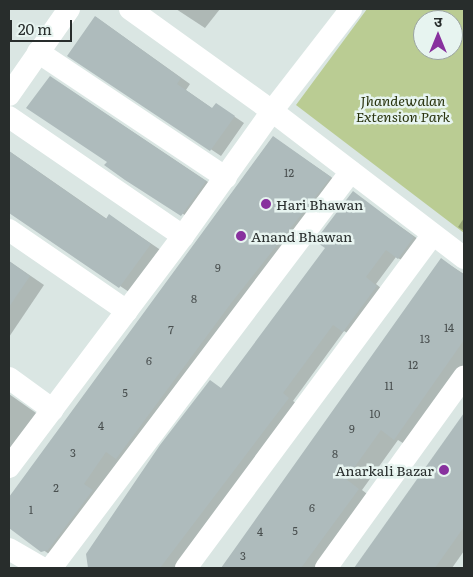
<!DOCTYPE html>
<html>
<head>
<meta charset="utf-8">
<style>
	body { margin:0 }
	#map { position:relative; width:473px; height:577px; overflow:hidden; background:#dae6e3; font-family:Literata,"Noto Sans Devanagari",serif }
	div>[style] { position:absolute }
	.green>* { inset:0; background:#bacc93 }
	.shadow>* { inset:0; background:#0003 }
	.building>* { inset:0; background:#aebbbc }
	.street>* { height:22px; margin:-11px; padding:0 11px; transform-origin:11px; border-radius:11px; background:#fff }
	.dots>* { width:14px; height:14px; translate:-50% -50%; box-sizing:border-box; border:2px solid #e7f4f0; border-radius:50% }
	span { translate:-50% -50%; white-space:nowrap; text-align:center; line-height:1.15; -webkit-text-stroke:5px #e7f4f0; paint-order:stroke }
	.number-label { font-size:11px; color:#4a5050 }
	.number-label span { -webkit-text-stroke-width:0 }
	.park-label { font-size:14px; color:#29330e; font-style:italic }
	.poi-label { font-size:14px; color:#282d2c }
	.left { translate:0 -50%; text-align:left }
	.right { translate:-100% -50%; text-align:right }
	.frame { position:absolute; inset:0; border:10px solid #282d2c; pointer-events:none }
	.north { position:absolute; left:413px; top:10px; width:50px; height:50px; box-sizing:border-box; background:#e7f4f0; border:1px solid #9ba4a2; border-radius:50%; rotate:0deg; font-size:14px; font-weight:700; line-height:20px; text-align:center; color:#282d2c }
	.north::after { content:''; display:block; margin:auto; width:18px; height:22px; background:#88319e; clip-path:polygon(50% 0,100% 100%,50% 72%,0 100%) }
	.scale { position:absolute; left:10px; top:20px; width:62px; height:22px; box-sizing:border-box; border:2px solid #282d2c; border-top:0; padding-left:6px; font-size:15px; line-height:18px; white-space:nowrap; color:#282d2c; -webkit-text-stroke:4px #e7f4f0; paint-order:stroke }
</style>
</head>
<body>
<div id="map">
	<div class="green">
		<div style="clip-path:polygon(evenodd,367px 9px,464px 9px,464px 233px,296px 105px,367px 9px,423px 20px,453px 20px,453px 50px,423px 50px,423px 20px)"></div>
	</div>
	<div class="shadow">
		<div style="clip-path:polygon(176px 9px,220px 9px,205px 28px)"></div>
		<div style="clip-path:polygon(96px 17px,190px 84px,186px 90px,213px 109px,216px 104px,244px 123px,221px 156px,69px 55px)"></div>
		<div style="clip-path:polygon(58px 82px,214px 186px,191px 219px,106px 165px,108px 162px)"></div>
		<div style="clip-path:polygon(273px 137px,347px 188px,59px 561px,9px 526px,9px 499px)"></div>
		<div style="clip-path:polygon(9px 151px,107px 219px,121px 223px,162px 251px,132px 294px,20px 219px,25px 212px,9px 200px)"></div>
		<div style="clip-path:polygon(353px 193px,425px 244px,409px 264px,396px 257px,376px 284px,387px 293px,354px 337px,344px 331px,293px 401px,299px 405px,176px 568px,89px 567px,327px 248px)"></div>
		<div style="clip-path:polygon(464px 218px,464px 231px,458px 227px)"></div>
		<div style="clip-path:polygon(442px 260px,464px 274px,464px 374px,411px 448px,398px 440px,362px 490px,375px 500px,326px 568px,222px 568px)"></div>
		<div style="clip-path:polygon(9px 261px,44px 285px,9px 337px)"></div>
		<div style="clip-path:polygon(9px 394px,36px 413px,37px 425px,9px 467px)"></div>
		<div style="clip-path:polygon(464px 415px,464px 551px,452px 568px,356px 568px)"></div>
	</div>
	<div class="building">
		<div style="clip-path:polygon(95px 16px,181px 78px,177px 84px,212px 108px,216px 103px,235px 116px,210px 151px,67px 56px)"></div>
		<div style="clip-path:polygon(50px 76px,206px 181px,181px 216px,125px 180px,104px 165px,107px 162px,26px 108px)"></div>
		<div style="clip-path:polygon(273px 136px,331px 177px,232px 302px,116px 459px,106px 452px,84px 484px,93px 490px,48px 550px,41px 552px,9px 528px,9px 497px)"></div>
		<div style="clip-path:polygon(9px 151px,106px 219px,109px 214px,151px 244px,119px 288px,9px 213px)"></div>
		<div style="clip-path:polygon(353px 191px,414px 237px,398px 259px,386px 250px,366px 277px,377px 286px,343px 332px,333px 325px,283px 393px,289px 398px,160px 568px,88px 568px,86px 554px,160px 445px,210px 380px,221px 388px,325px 248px,315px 241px)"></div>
		<div style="clip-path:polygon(441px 258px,464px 275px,464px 340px,394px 440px,381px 430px,346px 479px,359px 489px,301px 568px,221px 568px)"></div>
		<div style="clip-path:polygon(9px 261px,30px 276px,9px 307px)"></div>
		<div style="clip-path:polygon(464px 413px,464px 527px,435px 568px,354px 568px)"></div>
	</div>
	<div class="street">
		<div style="left:130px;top:9px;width:175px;rotate:35.7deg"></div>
		<div style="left:272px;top:111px;width:242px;rotate:37.4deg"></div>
		<div style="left:38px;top:52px;width:226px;rotate:33.8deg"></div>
		<div style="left:9px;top:95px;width:105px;rotate:-55.1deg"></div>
		<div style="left:9px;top:117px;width:211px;rotate:34.4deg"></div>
		<div style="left:9px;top:230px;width:143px;rotate:34.5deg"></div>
		<div style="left:9px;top:378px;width:54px;rotate:36deg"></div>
		<div style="left:9px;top:467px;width:289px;rotate:-53deg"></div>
		<div style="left:183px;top:236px;width:153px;rotate:-54.5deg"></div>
		<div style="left:272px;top:111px;width:129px;rotate:-52.2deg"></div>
		<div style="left:9px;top:549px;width:38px;rotate:30deg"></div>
		<div style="left:51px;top:568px;width:497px;rotate:-52.9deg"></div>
		<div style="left:186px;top:568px;width:414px;rotate:-53.5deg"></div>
		<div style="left:326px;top:568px;width:236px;rotate:-54.2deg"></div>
	</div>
	<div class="dots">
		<div style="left:266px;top:204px;background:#88319e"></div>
		<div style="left:241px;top:236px;background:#88319e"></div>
		<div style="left:444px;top:470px;background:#88319e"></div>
	</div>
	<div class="number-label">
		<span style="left:289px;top:172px">12</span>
		<span style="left:218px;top:267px">9</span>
		<span style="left:194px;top:298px">8</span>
		<span style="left:449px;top:327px">14</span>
		<span style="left:171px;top:329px">7</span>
		<span style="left:425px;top:338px">13</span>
		<span style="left:149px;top:360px">6</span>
		<span style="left:413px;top:364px">12</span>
		<span style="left:389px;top:385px">11</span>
		<span style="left:125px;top:392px">5</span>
		<span style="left:375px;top:413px">10</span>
		<span style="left:101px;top:425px">4</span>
		<span style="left:352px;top:428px">9</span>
		<span style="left:73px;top:452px">3</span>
		<span style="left:335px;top:453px">8</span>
		<span style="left:56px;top:487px">2</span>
		<span style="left:312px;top:507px">6</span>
		<span style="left:31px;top:509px">1</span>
		<span style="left:295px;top:530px">5</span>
		<span style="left:260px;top:531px">4</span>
		<span style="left:243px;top:555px">3</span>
	</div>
	<div class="park-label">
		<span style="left:403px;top:108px">Jhandewalan<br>Extension Park</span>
	</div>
	<div class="poi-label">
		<span class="left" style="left:276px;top:204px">Hari Bhawan</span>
		<span class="left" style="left:251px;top:236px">Anand Bhawan</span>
		<span class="right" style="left:434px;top:470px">Anarkali Bazar</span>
	</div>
	<div class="frame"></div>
	<div class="north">उ</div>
	<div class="scale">20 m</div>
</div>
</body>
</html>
